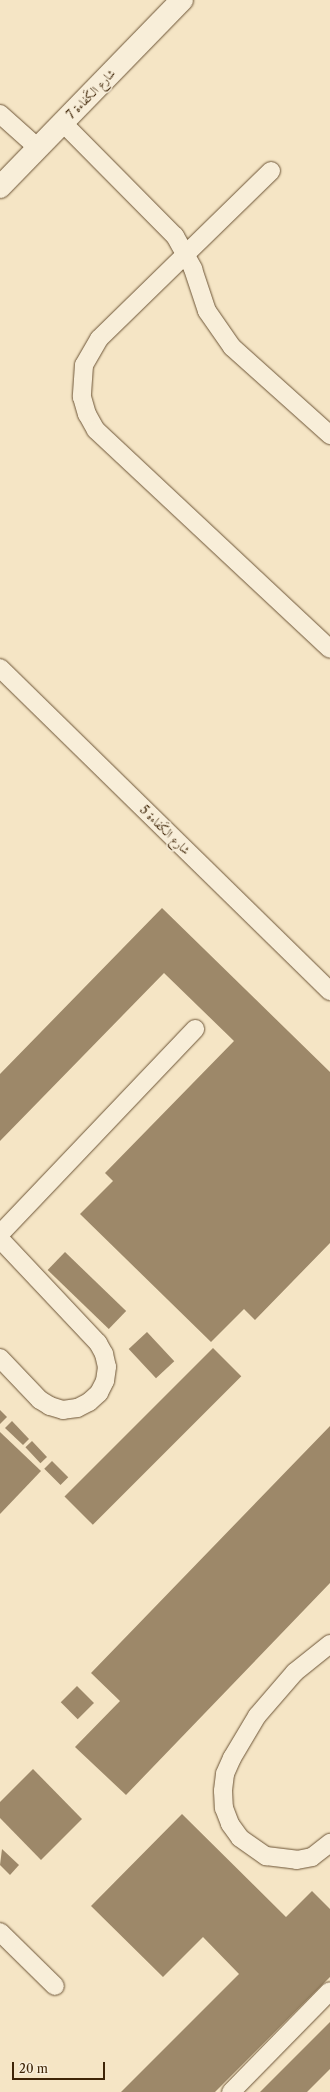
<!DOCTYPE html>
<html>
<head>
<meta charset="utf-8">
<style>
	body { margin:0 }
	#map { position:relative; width:330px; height:2092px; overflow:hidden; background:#f5e5c5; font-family:"Libre Caslon Text",Amiri,serif }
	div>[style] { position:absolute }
	.building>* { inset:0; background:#9d8869; transform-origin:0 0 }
	.roads { filter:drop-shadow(0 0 1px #6c5436) drop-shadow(0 0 1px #6c5436) }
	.lane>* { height:18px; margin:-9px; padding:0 9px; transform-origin:9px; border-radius:9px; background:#f8eed9 }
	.street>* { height:22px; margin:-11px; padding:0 11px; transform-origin:11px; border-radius:11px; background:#f8eed9 }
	span { translate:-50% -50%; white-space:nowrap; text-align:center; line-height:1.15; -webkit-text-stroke:3px #f8eed9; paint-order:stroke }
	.street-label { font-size:12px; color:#3e2406 }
	.scale { position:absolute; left:12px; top:2062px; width:93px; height:18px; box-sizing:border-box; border:2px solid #3e2406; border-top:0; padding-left:5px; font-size:12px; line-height:14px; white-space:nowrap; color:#3e2406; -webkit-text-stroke:3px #f8eed9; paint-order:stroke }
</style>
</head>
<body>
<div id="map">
	<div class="building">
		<div style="clip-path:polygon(162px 908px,330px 1072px,330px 1243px,255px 1320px,244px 1309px,211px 1342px,80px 1214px,113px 1181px,105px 1173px,234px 1041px,164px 973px,0 1141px,0 1074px)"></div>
		<div style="left:65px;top:1252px;width:85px;height:25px;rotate:44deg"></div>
		<div style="left:147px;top:1332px;width:40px;height:25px;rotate:47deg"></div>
		<div style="left:213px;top:1348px;width:40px;height:210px;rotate:45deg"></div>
		<div style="clip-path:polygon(0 1410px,7px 1417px,0 1424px)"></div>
		<div style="clip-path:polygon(12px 1421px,29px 1439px,23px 1445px,5px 1428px)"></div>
		<div style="clip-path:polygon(330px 1426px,330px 1583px,126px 1795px,75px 1747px,120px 1701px,91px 1673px)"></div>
		<div style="clip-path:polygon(0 1432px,41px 1471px,0 1514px)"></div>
		<div style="left:32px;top:1441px;width:22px;height:9px;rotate:47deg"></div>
		<div style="left:52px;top:1461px;width:23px;height:11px;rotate:45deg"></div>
		<div style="left:77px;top:1686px;width:24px;height:23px;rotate:45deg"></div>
		<div style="clip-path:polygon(33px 1769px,82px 1819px,41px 1860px,0 1818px,0 1802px)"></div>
		<div style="clip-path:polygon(182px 1814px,286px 1917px,312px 1891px,330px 1909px,330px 1977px,215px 2092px,121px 2092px,239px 1974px,203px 1937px,163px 1977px,91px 1906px)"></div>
		<div style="clip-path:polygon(2px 1849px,19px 1865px,10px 1875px,0 1865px)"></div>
		<div style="clip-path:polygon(330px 2022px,330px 2069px,307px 2092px,260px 2092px)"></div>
	</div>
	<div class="roads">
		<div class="lane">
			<div style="left:0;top:114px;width:51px;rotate:41.8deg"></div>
			<div style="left:63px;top:123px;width:159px;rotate:45.3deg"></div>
			<div style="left:175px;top:236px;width:38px;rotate:61deg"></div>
			<div style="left:193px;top:269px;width:44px;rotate:71.6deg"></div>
			<div style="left:207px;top:311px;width:44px;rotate:55.2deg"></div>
			<div style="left:232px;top:347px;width:132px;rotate:41.9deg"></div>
			<div style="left:271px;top:171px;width:240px;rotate:135.7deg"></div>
			<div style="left:99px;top:339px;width:30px;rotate:120deg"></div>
			<div style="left:84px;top:365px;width:32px;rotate:94deg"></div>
			<div style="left:82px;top:397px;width:18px;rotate:74deg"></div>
			<div style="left:87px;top:414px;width:18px;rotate:61deg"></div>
			<div style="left:96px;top:430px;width:320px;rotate:43.1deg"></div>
			<div style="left:0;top:668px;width:462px;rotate:44.4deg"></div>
			<div style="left:0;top:1234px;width:283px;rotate:-46.4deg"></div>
			<div style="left:0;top:1239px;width:143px;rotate:46.7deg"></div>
			<div style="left:98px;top:1343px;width:13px;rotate:61deg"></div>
			<div style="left:104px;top:1354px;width:13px;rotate:77deg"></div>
			<div style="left:107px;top:1367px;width:14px;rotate:98deg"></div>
			<div style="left:105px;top:1381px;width:13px;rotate:117deg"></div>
			<div style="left:99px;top:1393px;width:13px;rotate:138deg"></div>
			<div style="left:89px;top:1402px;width:13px;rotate:153deg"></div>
			<div style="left:77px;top:1408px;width:14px;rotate:172deg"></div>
			<div style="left:63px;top:1410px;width:14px;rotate:-163deg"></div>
			<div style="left:50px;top:1406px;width:12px;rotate:-149deg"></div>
			<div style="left:40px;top:1400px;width:58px;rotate:-133.6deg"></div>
			<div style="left:330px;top:1644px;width:45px;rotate:141.3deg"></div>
			<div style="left:295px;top:1672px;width:58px;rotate:130.8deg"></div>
			<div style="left:257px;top:1716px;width:49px;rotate:120.8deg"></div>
			<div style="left:232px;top:1758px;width:17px;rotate:114deg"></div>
			<div style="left:225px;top:1774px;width:17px;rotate:97deg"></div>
			<div style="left:223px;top:1791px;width:17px;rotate:87deg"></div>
			<div style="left:224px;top:1808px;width:17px;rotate:69deg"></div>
			<div style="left:230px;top:1824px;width:17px;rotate:54deg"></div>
			<div style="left:240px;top:1838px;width:32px;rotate:35deg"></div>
			<div style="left:266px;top:1856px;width:31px;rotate:7deg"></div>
			<div style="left:297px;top:1860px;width:15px;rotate:-11deg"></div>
			<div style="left:312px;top:1857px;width:23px;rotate:-38deg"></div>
			<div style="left:0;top:1932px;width:77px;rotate:44.5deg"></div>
			<div style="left:231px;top:2092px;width:141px;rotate:-45.6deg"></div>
		</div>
		<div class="street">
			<div style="left:0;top:187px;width:261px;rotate:-45.8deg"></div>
		</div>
	</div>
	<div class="street-label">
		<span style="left:91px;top:94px;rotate:-46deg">شارع الكَفاءة 7</span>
		<span style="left:165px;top:830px;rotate:44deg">شارع الكَفاءة 5</span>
	</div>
	<div class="scale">20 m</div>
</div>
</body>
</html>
